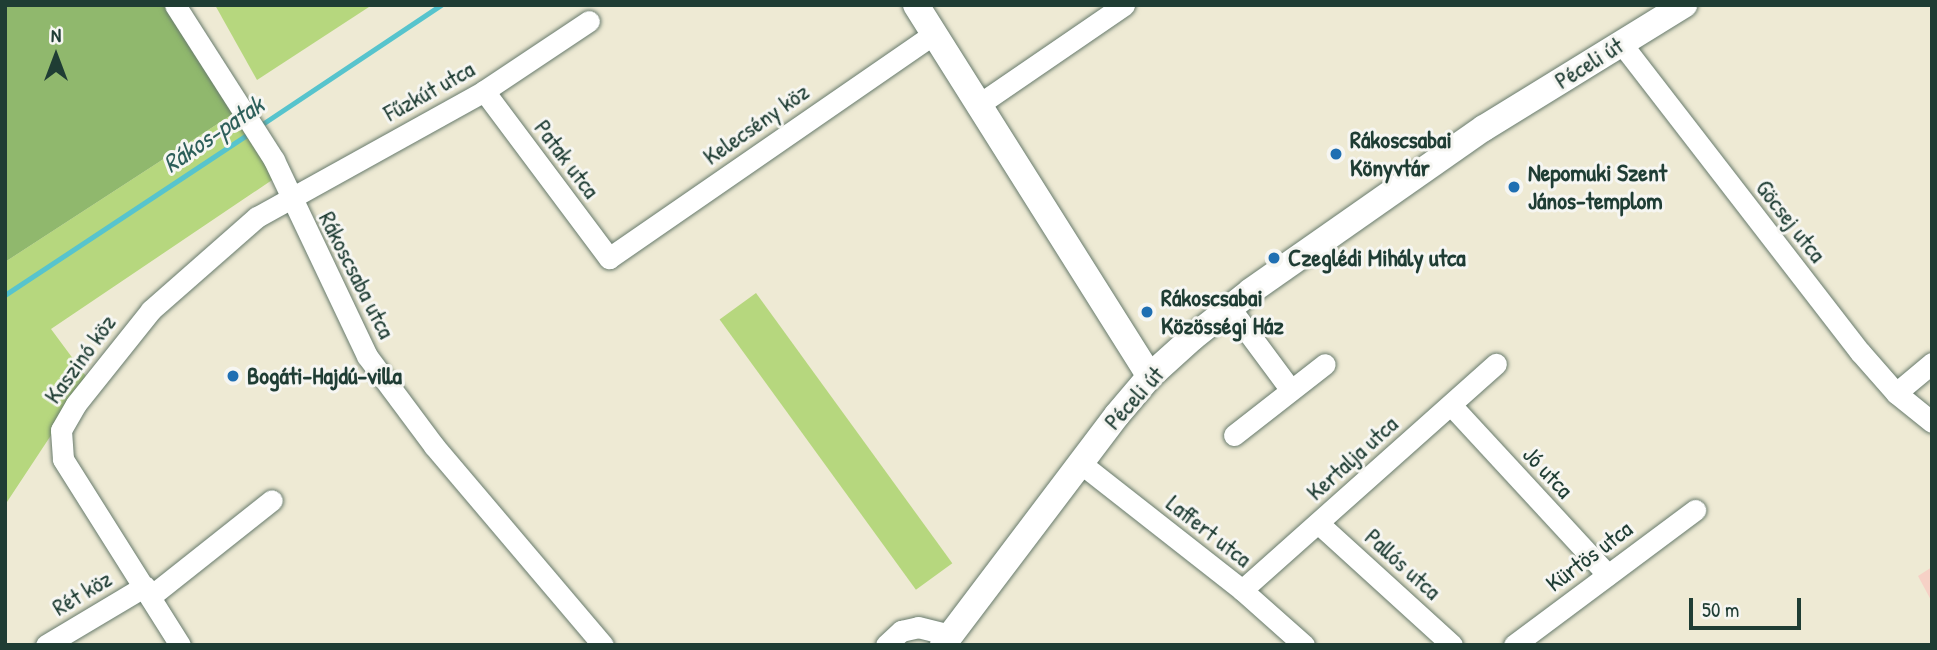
<!DOCTYPE html>
<html>
<head>
<meta charset="utf-8">
<style>
	body { margin:0 }
	#map { position:relative; width:1937px; height:650px; overflow:hidden; background:#eeead4; font-family:"Patrick Hand",sans-serif }
	div>[style] { position:absolute }
	.built>* { inset:0; background:#f6d1c6 }
	.green>* { inset:0; background:#b6d77e; transform-origin:0 0 }
	.forest>* { inset:0; background:#90b86d }
	.stream>* { height:4.5px; margin:-2.25px; padding:0 2.25px; transform-origin:2.25px; border-radius:2.25px; background:#57c4cd }
	.roads { filter:drop-shadow(0 0 2px #677a6c) drop-shadow(0 0 2px #677a6c) }
	.minor>* { height:21px; margin:-10.5px; padding:0 10.5px; transform-origin:10.5px; border-radius:10.5px; background:#fff }
	.major>* { height:26px; margin:-13px; padding:0 13px; transform-origin:13px; border-radius:13px; background:#fff }
	.dots>* { width:19px; height:19px; translate:-50% -50%; box-sizing:border-box; border:4px solid #f6f6f2; border-radius:50% }
	span { translate:-50% -50%; white-space:nowrap; text-align:center; line-height:1.15; -webkit-text-stroke:6px #f6f6f2; paint-order:stroke }
	.street-label { font-size:24px; color:#1f3d34 }
	.poi-label { font-size:24px; color:#1f3d34; font-weight:700 }
	.left { translate:0 -50%; text-align:left }
	.water-label { font-size:26px; color:#2d5f5a; font-style:italic }
	.frame { position:absolute; inset:0; border:7px solid #1f3d34; pointer-events:none }
	.north { position:absolute; left:21px; top:21px; width:70px; height:70px; -webkit-text-stroke:5px #f6f6f2; paint-order:stroke; rotate:0deg; font-size:19px; font-weight:700; line-height:28px; text-align:center; color:#1f3d34 }
	.north::after { content:''; display:block; margin:auto; width:24px; height:32px; background:#1f3d34; clip-path:polygon(50% 0,100% 100%,50% 72%,0 100%) }
	.scale { position:absolute; left:1689px; top:598px; width:112px; height:32px; box-sizing:border-box; border:4px solid #1f3d34; border-top:0; padding-left:9px; font-size:21px; line-height:24px; white-space:nowrap; color:#1f3d34; -webkit-text-stroke:5px #f6f6f2; paint-order:stroke }
</style>
</head>
<body>
<div id="map">
	<div class="built">
		<div style="clip-path:polygon(1932px 567px,1932px 602px,1918px 576px)"></div>
	</div>
	<div class="green">
		<div style="clip-path:polygon(215px 5px,372px 5px,257px 80px)"></div>
		<div style="clip-path:polygon(239px 110px,275px 178px,51px 329px,91px 383px,71px 405px,5px 505px,5px 262px)"></div>
		<div style="left:756px;top:293px;width:334px;height:45px;rotate:54deg"></div>
	</div>
	<div class="forest">
		<div style="clip-path:polygon(5px 5px,168px 5px,239px 110px,5px 262px)"></div>
	</div>
	<div class="stream">
		<div style="left:258px;top:127px;width:220px;rotate:-33.7deg"></div>
		<div style="left:5px;top:295px;width:291px;rotate:-33.5deg"></div>
	</div>
	<div class="roads">
		<div class="minor">
			<div style="left:175px;top:5px;width:184px;rotate:57.4deg"></div>
			<div style="left:274px;top:160px;width:217px;rotate:64.6deg"></div>
			<div style="left:367px;top:356px;width:112px;rotate:53.3deg"></div>
			<div style="left:434px;top:446px;width:261px;rotate:49.7deg"></div>
			<div style="left:1621px;top:43px;width:391px;rotate:52.3deg"></div>
			<div style="left:1860px;top:352px;width:55px;rotate:48.7deg"></div>
			<div style="left:1896px;top:393px;width:46px;rotate:38.9deg"></div>
			<div style="left:484px;top:91px;width:209px;rotate:53.2deg"></div>
			<div style="left:609px;top:258px;width:395px;rotate:-34.6deg"></div>
			<div style="left:978px;top:105px;width:177px;rotate:-34.4deg"></div>
			<div style="left:1230px;top:308px;width:102px;rotate:53.4deg"></div>
			<div style="left:1896px;top:393px;width:47px;rotate:-39.8deg"></div>
			<div style="left:1451px;top:405px;width:231px;rotate:47.3deg"></div>
			<div style="left:1234px;top:435px;width:115px;rotate:-38deg"></div>
			<div style="left:1079px;top:462px;width:207px;rotate:38.1deg"></div>
			<div style="left:1242px;top:590px;width:83px;rotate:41.6deg"></div>
			<div style="left:1318px;top:523px;width:181px;rotate:42.3deg"></div>
			<div style="left:1242px;top:590px;width:340px;rotate:-41.7deg"></div>
			<div style="left:151px;top:596px;width:154px;rotate:-38.4deg"></div>
			<div style="left:46px;top:645px;width:115px;rotate:-30.8deg"></div>
			<div style="left:180px;top:645px;width:220px;rotate:-122.2deg"></div>
			<div style="left:63px;top:459px;width:29px;rotate:-94deg"></div>
			<div style="left:61px;top:430px;width:30px;rotate:-60deg"></div>
			<div style="left:76px;top:404px;width:120px;rotate:-51.4deg"></div>
			<div style="left:151px;top:310px;width:141px;rotate:-41.3deg"></div>
			<div style="left:257px;top:217px;width:260px;rotate:-29deg"></div>
			<div style="left:484px;top:91px;width:126px;rotate:-33.7deg"></div>
			<div style="left:886px;top:645px;width:21px;rotate:-43deg"></div>
			<div style="left:901px;top:631px;width:17px;rotate:-13deg"></div>
			<div style="left:918px;top:627px;width:33px;rotate:14deg"></div>
			<div style="left:1514px;top:645px;width:226px;rotate:-36.7deg"></div>
		</div>
		<div class="major">
			<div style="left:916px;top:5px;width:439px;rotate:57.8deg"></div>
			<div style="left:943px;top:645px;width:288px;rotate:-52.9deg"></div>
			<div style="left:1117px;top:415px;width:51px;rotate:-49.8deg"></div>
			<div style="left:1150px;top:376px;width:57px;rotate:-42.1deg"></div>
			<div style="left:1192px;top:338px;width:75px;rotate:-38.5deg"></div>
			<div style="left:1251px;top:291px;width:284px;rotate:-35deg"></div>
			<div style="left:1484px;top:128px;width:235px;rotate:-31.6deg"></div>
		</div>
	</div>
	<div class="dots">
		<div style="left:1336px;top:154px;background:#1f6fb2"></div>
		<div style="left:1514px;top:187px;background:#1f6fb2"></div>
		<div style="left:1274px;top:258px;background:#1f6fb2"></div>
		<div style="left:1147px;top:312px;background:#1f6fb2"></div>
		<div style="left:233px;top:376px;background:#1f6fb2"></div>
	</div>
	<div class="street-label">
		<span style="left:1589px;top:63px;rotate:-32deg">Péceli út</span>
		<span style="left:429px;top:91px;rotate:-29deg">Fűzkút utca</span>
		<span style="left:756px;top:124px;rotate:-35deg">Kelecsény köz</span>
		<span style="left:567px;top:159px;rotate:53deg">Patak utca</span>
		<span style="left:1791px;top:221px;rotate:52deg">Göcsej utca</span>
		<span style="left:357px;top:275px;rotate:63deg">Rákoscsaba utca</span>
		<span style="left:80px;top:359px;rotate:-54deg">Kaszinó köz</span>
		<span style="left:1134px;top:398px;rotate:-48deg">Péceli út</span>
		<span style="left:1352px;top:458px;rotate:-42deg">Kertalja utca</span>
		<span style="left:1548px;top:472px;rotate:47deg">Jó utca</span>
		<span style="left:1209px;top:531px;rotate:38deg">Laffert utca</span>
		<span style="left:1589px;top:556px;rotate:-37deg">Kürtös utca</span>
		<span style="left:1403px;top:564px;rotate:42deg">Pallós utca</span>
		<span style="left:82px;top:593px;rotate:-31deg">Rét köz</span>
	</div>
	<div class="poi-label">
		<span class="left" style="left:1350px;top:154px">Rákoscsabai<br>Könyvtár</span>
		<span class="left" style="left:1528px;top:187px">Nepomuki Szent<br>János-templom</span>
		<span class="left" style="left:1288px;top:258px">Czeglédi Mihály utca</span>
		<span class="left" style="left:1161px;top:312px">Rákoscsabai<br>Közösségi Ház</span>
		<span class="left" style="left:247px;top:376px">Bogáti-Hajdú-villa</span>
	</div>
	<div class="water-label">
		<span style="left:213px;top:134px;rotate:-34deg">Rákos-patak</span>
	</div>
	<div class="frame"></div>
	<div class="north">N</div>
	<div class="scale">50 m</div>
</div>
</body>
</html>
